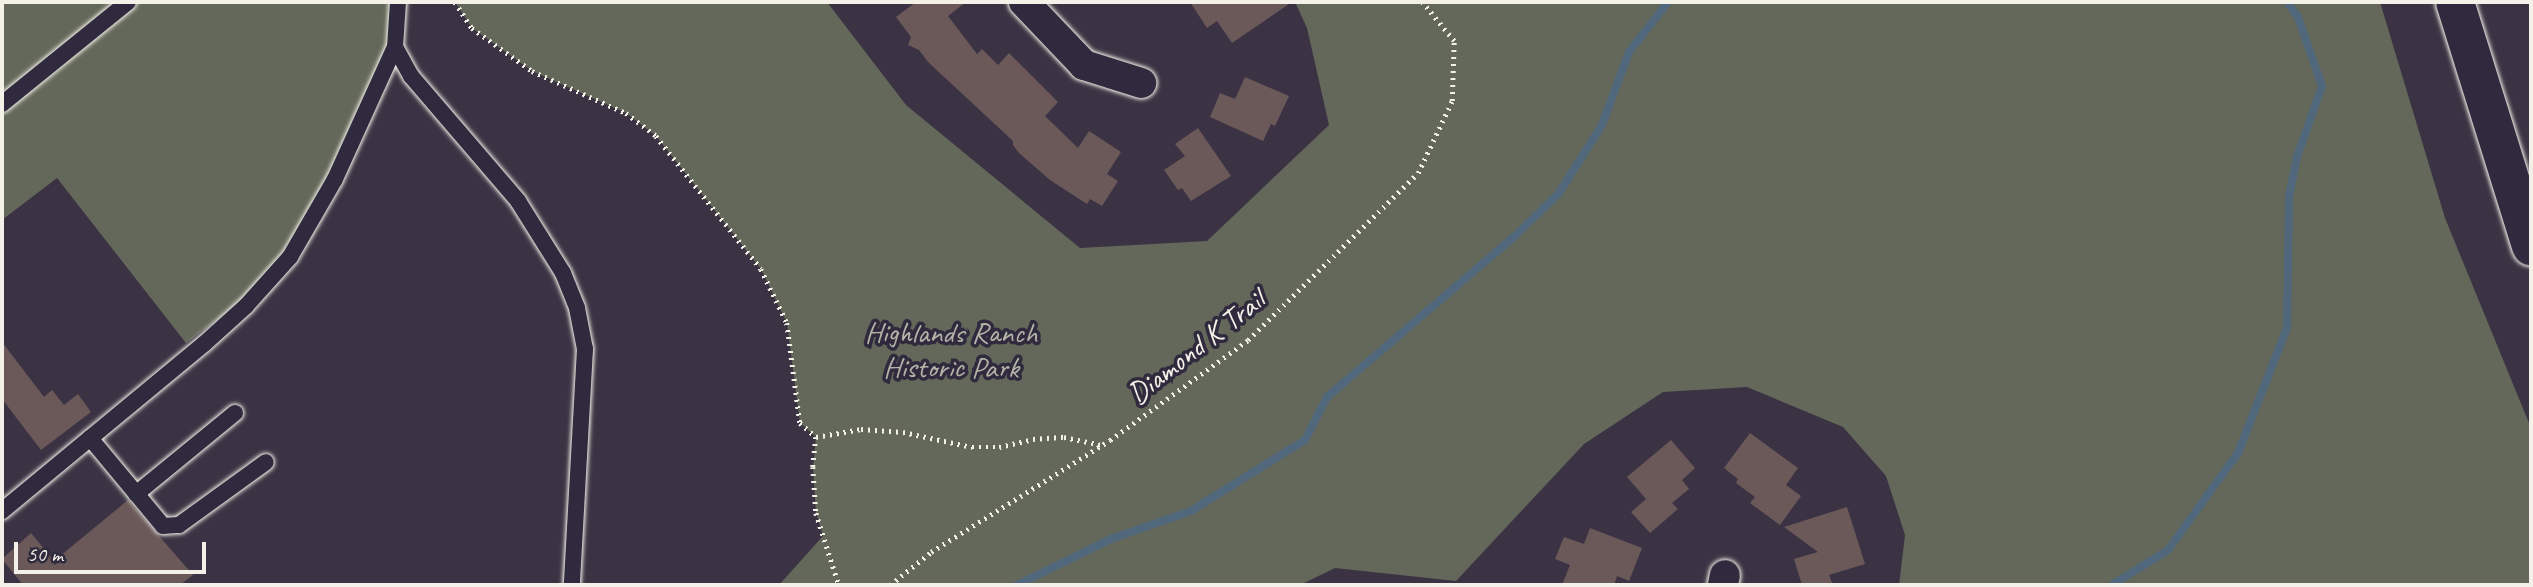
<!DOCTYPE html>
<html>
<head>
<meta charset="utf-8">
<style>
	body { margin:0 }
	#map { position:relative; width:2533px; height:587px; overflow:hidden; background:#3b3343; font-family:Caveat,sans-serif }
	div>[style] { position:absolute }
	.green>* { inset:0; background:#63685a }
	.stream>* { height:8px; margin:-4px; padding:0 4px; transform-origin:4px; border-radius:4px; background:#51687c }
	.building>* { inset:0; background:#6b5959 }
	.path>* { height:4.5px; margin-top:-2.25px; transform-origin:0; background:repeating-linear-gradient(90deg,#f4f1e8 0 2px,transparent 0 7px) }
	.roads { filter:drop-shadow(0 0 2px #f4f1e8) drop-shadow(0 0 2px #f4f1e8) }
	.service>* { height:16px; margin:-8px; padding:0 8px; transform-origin:8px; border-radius:8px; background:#2f2a3d }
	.minor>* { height:30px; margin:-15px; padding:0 15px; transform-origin:15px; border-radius:15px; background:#2f2a3d }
	.primary>* { height:38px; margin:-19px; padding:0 19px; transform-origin:19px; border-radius:19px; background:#2f2a3d }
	span { translate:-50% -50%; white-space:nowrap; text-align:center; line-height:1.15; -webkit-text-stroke:7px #2f2a3d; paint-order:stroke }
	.park-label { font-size:30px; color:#b3b3a8 }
	.street-label { font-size:30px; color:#f4f1e8 }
	.frame { position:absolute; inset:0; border:4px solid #f4f1e8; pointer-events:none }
	.scale { position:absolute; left:14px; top:542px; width:192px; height:32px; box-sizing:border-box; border:4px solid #f4f1e8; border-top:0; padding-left:9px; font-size:21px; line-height:24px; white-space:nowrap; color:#f4f1e8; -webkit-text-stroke:5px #2f2a3d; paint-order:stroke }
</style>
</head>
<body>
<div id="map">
	<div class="green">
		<div style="clip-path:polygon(2px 2px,398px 2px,395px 47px,294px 241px,260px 288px,186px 343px,57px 178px,2px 220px)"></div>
		<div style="clip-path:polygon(455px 2px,827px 2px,906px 105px,1080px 248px,1207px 241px,1329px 125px,1307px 28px,1295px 2px,2380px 2px,2445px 218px,2531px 428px,2531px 585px,1899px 585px,1905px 535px,1886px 476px,1843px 427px,1747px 387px,1663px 392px,1584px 444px,1456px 581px,1335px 568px,1300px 585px,779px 585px,823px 536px,816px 513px,813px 467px,816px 437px,800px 423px,787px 323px,761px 269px,656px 136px,626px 113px,532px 71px,472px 28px)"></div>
	</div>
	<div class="stream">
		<div style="left:1017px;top:585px;width:105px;rotate:-26.1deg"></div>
		<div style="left:1111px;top:539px;width:85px;rotate:-19.3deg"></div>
		<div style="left:1191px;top:511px;width:134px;rotate:-31.9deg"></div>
		<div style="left:1305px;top:440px;width:48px;rotate:-62.9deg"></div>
		<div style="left:1327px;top:397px;width:248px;rotate:-40.6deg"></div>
		<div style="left:1515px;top:236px;width:62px;rotate:-44.3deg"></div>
		<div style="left:1559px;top:193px;width:80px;rotate:-57.7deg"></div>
		<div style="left:1602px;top:125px;width:78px;rotate:-69.7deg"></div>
		<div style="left:1629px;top:52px;width:63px;rotate:-52deg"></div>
		<div style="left:2112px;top:585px;width:66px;rotate:-32deg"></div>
		<div style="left:2168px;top:550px;width:120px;rotate:-54.2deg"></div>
		<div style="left:2238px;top:453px;width:134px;rotate:-68.6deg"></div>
		<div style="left:2287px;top:328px;width:131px;rotate:-89.1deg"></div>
		<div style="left:2289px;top:197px;width:41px;rotate:-78.7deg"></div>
		<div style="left:2297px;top:157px;width:75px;rotate:-70.6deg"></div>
		<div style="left:2322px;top:86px;width:73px;rotate:-109.2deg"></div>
		<div style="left:2298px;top:17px;width:19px;rotate:-126deg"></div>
	</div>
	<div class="building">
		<div style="clip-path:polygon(916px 2px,966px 2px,948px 16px,977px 54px,982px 49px,998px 65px,1009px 53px,1058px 102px,1045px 116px,1078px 148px,1089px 131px,1121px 152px,1107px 174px,1118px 181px,1102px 206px,1090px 199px,1087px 204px,1050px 180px,1019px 153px,1013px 145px,1013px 141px,928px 62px,919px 50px,908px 45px,911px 37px,896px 17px)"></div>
		<div style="clip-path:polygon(1190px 2px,1292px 2px,1232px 43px,1217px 21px,1207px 28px)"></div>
		<div style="clip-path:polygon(1245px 77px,1289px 96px,1275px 126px,1271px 124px,1263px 141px,1210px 117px,1220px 93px,1235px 99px)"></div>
		<div style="clip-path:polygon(1198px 128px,1231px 176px,1191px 201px,1182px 188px,1178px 190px,1164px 170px,1185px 156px,1175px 144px)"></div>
		<div style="clip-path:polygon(2px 342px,44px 397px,52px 390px,64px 405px,78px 394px,91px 412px,41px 450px,2px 399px)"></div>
		<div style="clip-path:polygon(1750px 433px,1798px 468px,1786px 485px,1801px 496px,1780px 525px,1750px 503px,1755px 497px,1736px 483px,1738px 479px,1724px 468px)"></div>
		<div style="clip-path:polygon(1671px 440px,1695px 468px,1682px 480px,1689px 489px,1672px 503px,1678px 509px,1650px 533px,1631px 512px,1646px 499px,1627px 477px)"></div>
		<div style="clip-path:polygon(128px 500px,193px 575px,180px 585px,23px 585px,2px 559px,31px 533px,54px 561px)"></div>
		<div style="clip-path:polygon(1847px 507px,1865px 564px,1829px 575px,1833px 585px,1802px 585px,1794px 559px,1818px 552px,1784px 527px)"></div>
		<div style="clip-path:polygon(1590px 528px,1642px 548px,1629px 581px,1617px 576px,1614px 585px,1562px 585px,1570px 565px,1555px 559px,1564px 537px,1584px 544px)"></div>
	</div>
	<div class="path">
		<div style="left:455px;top:2px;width:31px;rotate:57deg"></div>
		<div style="left:472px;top:28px;width:74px;rotate:35.6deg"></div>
		<div style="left:532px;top:71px;width:103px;rotate:24.1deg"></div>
		<div style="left:626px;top:113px;width:38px;rotate:37deg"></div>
		<div style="left:656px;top:136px;width:169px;rotate:51.7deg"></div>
		<div style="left:761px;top:269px;width:60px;rotate:64.3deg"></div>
		<div style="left:787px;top:323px;width:101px;rotate:82.6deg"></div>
		<div style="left:800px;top:423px;width:21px;rotate:41deg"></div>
		<div style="left:816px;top:437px;width:30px;rotate:96deg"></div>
		<div style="left:813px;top:467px;width:46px;rotate:86.3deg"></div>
		<div style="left:816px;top:513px;width:76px;rotate:72.3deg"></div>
		<div style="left:816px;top:437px;width:46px;rotate:-10.1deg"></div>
		<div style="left:861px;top:429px;width:42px;rotate:4.1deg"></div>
		<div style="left:903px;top:432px;width:71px;rotate:12.3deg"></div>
		<div style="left:972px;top:447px;width:27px"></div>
		<div style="left:999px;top:447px;width:35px;rotate:-13deg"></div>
		<div style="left:1033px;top:439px;width:31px;rotate:-4deg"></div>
		<div style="left:1064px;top:437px;width:38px;rotate:12deg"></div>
		<div style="left:890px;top:585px;width:53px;rotate:-38.8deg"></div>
		<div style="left:931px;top:552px;width:211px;rotate:-32deg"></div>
		<div style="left:1110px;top:440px;width:170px;rotate:-35.9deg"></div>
		<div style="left:1248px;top:340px;width:238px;rotate:-44.5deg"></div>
		<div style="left:1418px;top:173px;width:80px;rotate:-64.7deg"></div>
		<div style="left:1452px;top:101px;width:60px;rotate:-88.1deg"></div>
		<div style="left:1454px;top:41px;width:50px;rotate:-129.4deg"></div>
	</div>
	<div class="roads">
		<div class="service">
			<div style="left:398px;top:2px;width:45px;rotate:93.8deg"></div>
			<div style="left:395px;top:47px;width:33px;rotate:61deg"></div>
			<div style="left:411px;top:76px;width:165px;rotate:49.4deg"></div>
			<div style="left:518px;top:201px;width:85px;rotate:58deg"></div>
			<div style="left:563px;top:273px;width:38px;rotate:68deg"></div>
			<div style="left:577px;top:308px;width:42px;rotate:79deg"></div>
			<div style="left:585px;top:349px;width:236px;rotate:93.2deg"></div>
			<div style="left:2px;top:104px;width:162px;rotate:-39deg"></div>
			<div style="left:90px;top:438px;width:114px;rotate:50.3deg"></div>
			<div style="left:163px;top:526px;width:16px;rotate:-4deg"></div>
			<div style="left:179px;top:525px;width:107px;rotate:-35.9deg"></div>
			<div style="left:136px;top:494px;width:128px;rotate:-39.3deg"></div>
			<div style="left:2px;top:511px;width:262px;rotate:-39.6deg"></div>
			<div style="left:204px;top:344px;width:57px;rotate:-42.1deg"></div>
			<div style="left:246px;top:306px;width:66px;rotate:-48.1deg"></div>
			<div style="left:290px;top:257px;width:90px;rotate:-60deg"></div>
			<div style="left:335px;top:179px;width:145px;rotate:-65.6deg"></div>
		</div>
		<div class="minor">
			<div style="left:1024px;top:2px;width:87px;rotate:46.4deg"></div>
			<div style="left:1084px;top:65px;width:60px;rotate:17.5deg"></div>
			<div style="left:1723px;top:585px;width:10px;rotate:-79deg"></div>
		</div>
		<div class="primary">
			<div style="left:2455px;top:2px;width:256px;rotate:72.7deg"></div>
		</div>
	</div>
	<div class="park-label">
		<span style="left:951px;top:349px">Highlands Ranch<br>Historic Park</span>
	</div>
	<div class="street-label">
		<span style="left:1196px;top:347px;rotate:-38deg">Diamond K Trail</span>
	</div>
	<div class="frame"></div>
	<div class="scale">50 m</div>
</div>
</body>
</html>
